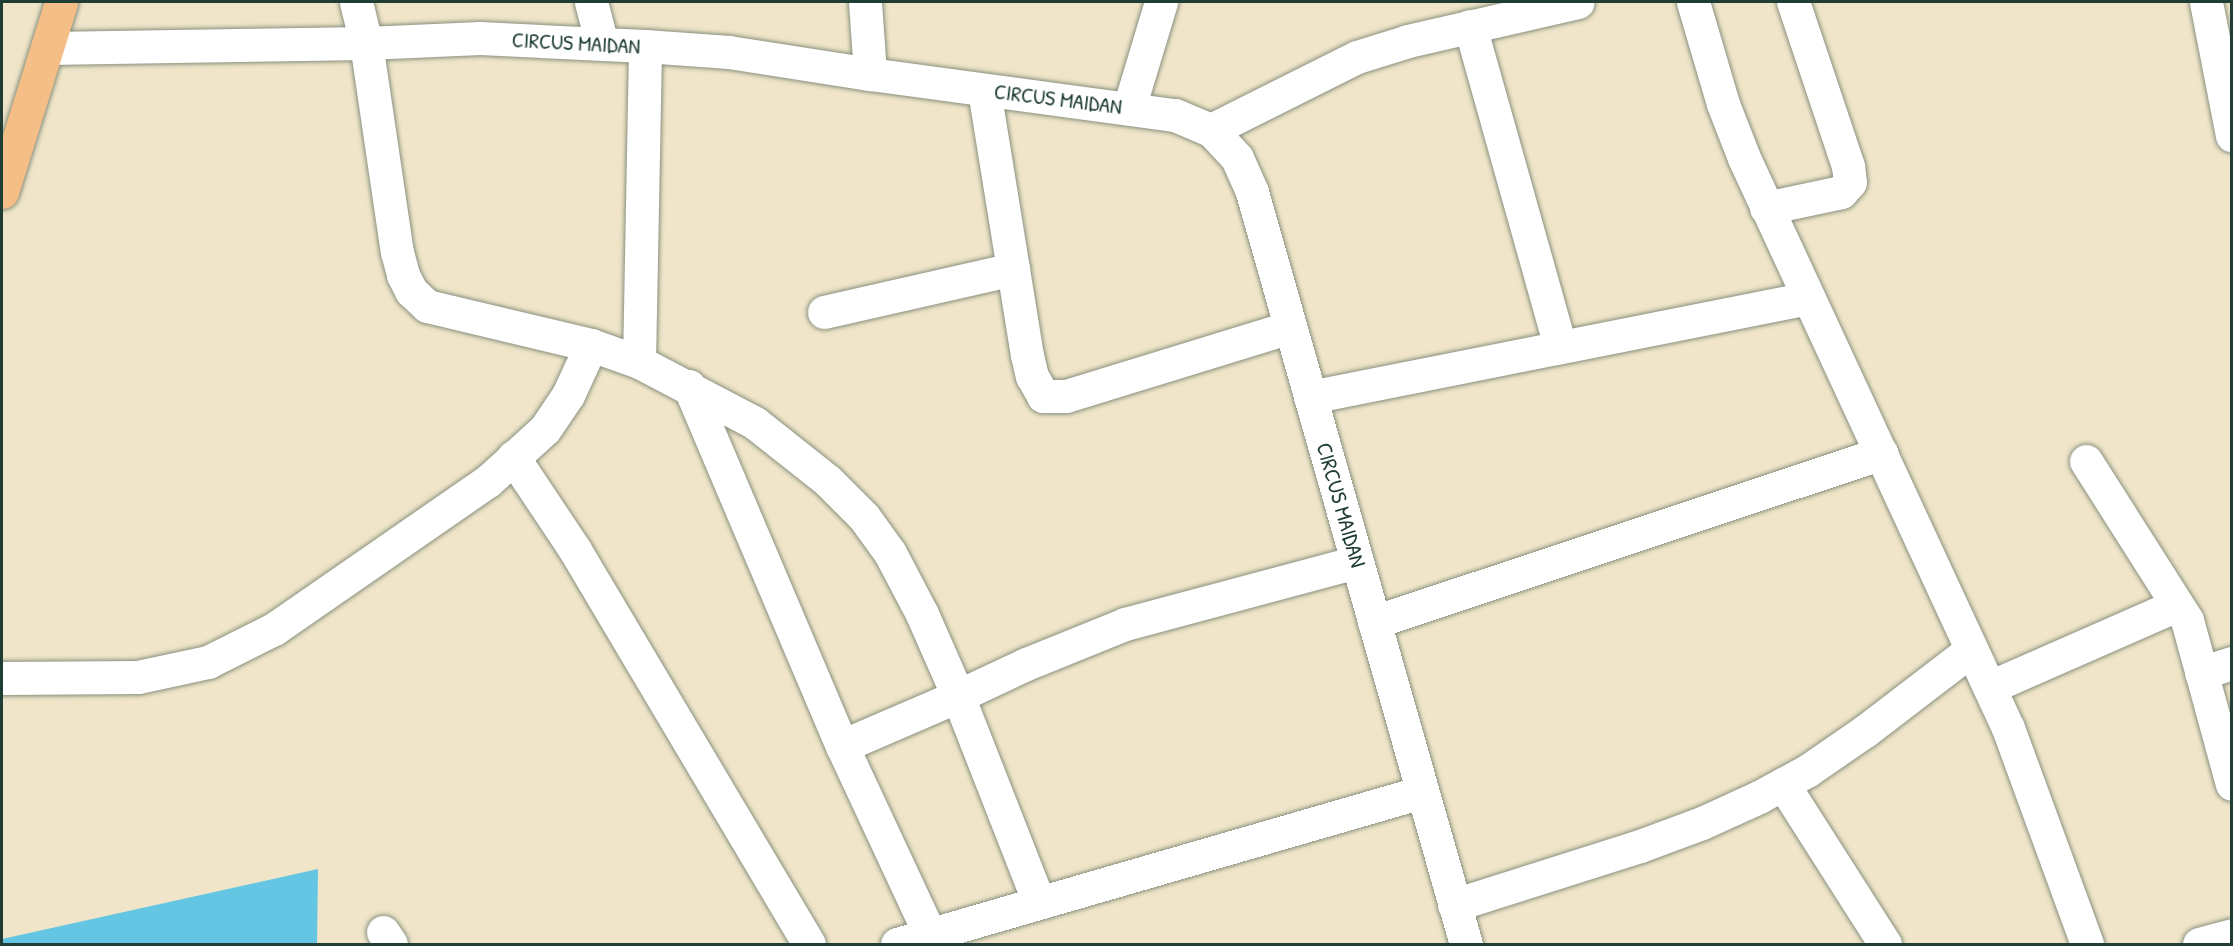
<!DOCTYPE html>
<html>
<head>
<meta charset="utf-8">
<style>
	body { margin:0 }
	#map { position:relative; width:2233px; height:946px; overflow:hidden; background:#f0e5c9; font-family:"Patrick Hand",sans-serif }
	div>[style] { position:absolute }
	.water>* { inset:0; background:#64c6e2 }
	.roads { filter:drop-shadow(0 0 2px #88917e) drop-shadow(0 0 2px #88917e) }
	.minor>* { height:33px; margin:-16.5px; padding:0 16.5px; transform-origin:16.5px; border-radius:16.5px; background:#fff }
	.highway>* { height:33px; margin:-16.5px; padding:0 16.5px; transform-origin:16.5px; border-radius:16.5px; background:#f6be87 }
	span { translate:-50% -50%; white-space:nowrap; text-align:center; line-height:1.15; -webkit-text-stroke:4.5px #fff; paint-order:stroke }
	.street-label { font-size:22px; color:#1f3d34 }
	.frame { position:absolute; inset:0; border:3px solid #1f3d34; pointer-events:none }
</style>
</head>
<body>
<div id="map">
	<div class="water">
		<div style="clip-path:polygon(318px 869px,317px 944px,2px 944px,2px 939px)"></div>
	</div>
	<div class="roads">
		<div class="minor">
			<div style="left:356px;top:2px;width:42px;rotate:76.3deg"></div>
			<div style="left:366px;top:43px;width:211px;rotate:81.6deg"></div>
			<div style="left:397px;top:252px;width:24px;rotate:75deg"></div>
			<div style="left:403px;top:275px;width:18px;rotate:63deg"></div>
			<div style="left:411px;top:291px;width:22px;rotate:43deg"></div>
			<div style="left:427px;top:306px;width:169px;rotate:13.4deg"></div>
			<div style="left:591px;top:345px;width:51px;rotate:19.5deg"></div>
			<div style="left:639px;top:362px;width:131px;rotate:27.7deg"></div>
			<div style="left:755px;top:423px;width:92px;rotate:38.4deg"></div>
			<div style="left:827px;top:480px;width:52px;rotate:45deg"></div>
			<div style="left:864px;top:517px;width:44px;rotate:54.2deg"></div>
			<div style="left:890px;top:553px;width:69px;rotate:62.3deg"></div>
			<div style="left:922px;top:614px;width:90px;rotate:66.3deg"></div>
			<div style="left:958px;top:696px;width:222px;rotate:68.6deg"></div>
			<div style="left:591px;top:2px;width:43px;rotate:75.3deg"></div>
			<div style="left:865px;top:2px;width:72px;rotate:86deg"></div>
			<div style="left:1693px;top:2px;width:106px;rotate:73.6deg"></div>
			<div style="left:1723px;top:104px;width:58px;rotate:68.7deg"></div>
			<div style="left:1744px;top:158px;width:628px;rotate:65.15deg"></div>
			<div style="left:2008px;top:728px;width:230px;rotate:69.9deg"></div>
			<div style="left:2206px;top:2px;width:136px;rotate:79deg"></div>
			<div style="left:1470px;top:26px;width:333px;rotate:74.3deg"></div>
			<div style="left:47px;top:48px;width:319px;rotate:-0.9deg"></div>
			<div style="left:366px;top:43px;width:114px;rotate:-2.5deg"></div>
			<div style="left:480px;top:38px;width:165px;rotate:2.8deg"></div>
			<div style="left:645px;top:46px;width:84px;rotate:4.1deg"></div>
			<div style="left:729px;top:52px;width:143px;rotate:8.9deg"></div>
			<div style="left:870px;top:74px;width:308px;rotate:7.7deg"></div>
			<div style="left:1175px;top:115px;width:39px;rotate:23deg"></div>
			<div style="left:1211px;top:130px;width:38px;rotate:47deg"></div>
			<div style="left:1237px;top:158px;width:37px;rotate:66deg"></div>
			<div style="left:1252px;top:192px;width:782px;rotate:74.12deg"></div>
			<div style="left:984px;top:90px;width:268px;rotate:80.8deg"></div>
			<div style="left:1027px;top:355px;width:22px;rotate:77deg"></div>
			<div style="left:1032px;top:376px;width:23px;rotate:61deg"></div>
			<div style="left:1043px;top:396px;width:23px"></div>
			<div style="left:1066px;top:396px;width:234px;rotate:-17.1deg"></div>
			<div style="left:1129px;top:108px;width:111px;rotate:-73.2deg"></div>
			<div style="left:1211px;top:130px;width:163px;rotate:-26.6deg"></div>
			<div style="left:1357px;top:57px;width:53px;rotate:-17.4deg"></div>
			<div style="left:1408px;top:41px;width:174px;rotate:-12.9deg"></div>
			<div style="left:1766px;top:208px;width:77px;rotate:-12deg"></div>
			<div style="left:1841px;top:192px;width:13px;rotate:-48deg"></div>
			<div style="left:1850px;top:182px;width:16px;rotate:-97deg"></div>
			<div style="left:1848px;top:166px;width:173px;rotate:-108.5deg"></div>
			<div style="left:824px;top:312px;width:194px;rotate:-12.8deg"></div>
			<div style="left:639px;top:362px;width:316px;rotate:-88.9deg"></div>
			<div style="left:689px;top:386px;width:391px;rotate:67deg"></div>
			<div style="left:842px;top:746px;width:208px;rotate:65deg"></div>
			<div style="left:1310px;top:397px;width:508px;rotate:-11.24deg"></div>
			<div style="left:513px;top:457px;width:112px;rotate:56.3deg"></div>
			<div style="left:575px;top:550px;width:458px;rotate:59.3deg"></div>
			<div style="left:2086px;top:461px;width:188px;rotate:57.6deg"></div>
			<div style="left:2187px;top:620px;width:170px;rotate:74.7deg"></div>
			<div style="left:1374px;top:622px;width:535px;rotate:-18.4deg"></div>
			<div style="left:2201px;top:673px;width:33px;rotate:-18deg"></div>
			<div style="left:2px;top:678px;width:136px;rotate:-0.4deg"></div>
			<div style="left:138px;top:677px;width:72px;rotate:-12.1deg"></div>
			<div style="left:208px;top:662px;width:74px;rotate:-26.6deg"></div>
			<div style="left:274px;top:629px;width:260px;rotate:-34.7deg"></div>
			<div style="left:488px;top:481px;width:77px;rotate:-42.4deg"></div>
			<div style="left:545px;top:429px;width:41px;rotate:-55.9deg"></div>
			<div style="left:568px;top:395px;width:55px;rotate:-65.3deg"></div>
			<div style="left:1990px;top:687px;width:204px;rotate:-23.7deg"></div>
			<div style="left:842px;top:746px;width:126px;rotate:-23.3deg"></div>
			<div style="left:958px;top:696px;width:75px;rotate:-25.2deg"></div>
			<div style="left:1026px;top:664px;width:107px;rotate:-22deg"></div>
			<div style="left:1125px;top:624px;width:240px;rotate:-15deg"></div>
			<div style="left:1783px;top:784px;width:190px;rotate:57.5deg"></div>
			<div style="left:1454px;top:905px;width:195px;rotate:-17.6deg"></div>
			<div style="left:1640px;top:846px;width:66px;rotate:-20.4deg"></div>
			<div style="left:1702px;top:823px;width:63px;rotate:-24.5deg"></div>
			<div style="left:1759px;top:797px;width:55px;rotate:-28.4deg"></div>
			<div style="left:1807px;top:771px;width:70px;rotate:-34.6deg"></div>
			<div style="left:1865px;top:731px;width:133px;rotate:-37.4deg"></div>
			<div style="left:383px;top:932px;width:14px;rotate:56deg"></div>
			<div style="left:897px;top:944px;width:547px;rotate:-16.15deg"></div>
			<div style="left:2199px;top:944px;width:34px;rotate:-15deg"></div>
		</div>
		<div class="highway">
			<div style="left:2px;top:192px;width:199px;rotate:-72.7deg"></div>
		</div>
	</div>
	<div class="street-label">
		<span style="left:576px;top:43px;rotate:3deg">CIRCUS MAIDAN</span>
		<span style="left:1058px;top:99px;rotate:7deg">CIRCUS MAIDAN</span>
		<span style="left:1341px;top:505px;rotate:74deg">CIRCUS MAIDAN</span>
	</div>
	<div class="frame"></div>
</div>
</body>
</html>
